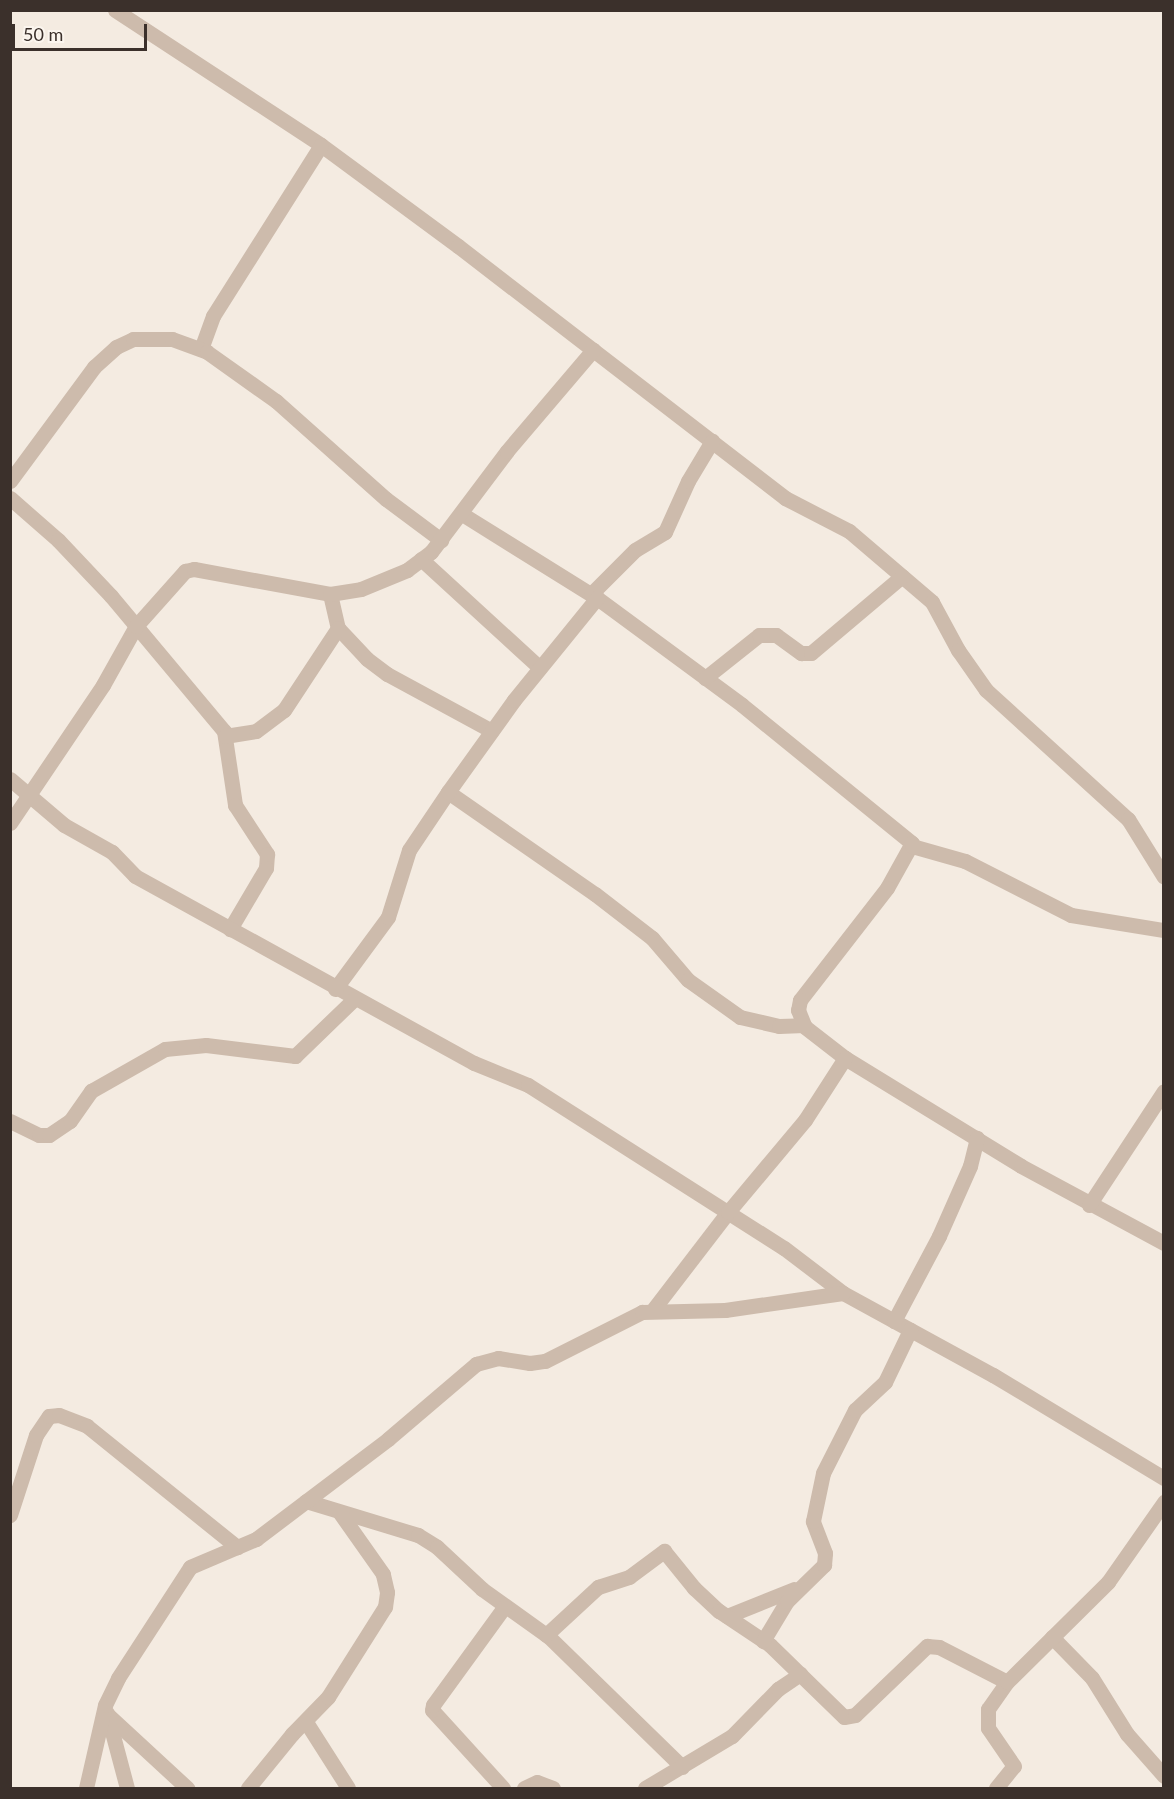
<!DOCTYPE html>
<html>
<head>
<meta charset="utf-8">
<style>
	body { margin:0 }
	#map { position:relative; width:1174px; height:1799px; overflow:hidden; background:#f4ebe1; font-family:Lato,sans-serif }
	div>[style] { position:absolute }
	.minor>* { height:15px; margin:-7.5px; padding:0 7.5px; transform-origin:7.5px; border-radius:7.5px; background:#cdbbac }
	span { translate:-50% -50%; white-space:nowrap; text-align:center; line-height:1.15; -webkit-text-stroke:5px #fbf5ee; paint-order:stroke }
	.frame { position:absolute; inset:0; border:12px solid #3b302b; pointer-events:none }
	.scale { position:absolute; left:12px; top:24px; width:135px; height:27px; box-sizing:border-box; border:3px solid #3b302b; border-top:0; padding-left:8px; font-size:18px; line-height:21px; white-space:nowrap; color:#3b302b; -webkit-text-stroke:4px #fbf5ee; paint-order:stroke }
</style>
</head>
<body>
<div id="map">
	<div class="minor">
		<div style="left:115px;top:10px;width:246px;rotate:33.2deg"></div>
		<div style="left:321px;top:145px;width:170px;rotate:36.4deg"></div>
		<div style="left:458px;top:246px;width:413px;rotate:37.6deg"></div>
		<div style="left:785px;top:498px;width:72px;rotate:27.3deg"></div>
		<div style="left:849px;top:531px;width:109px;rotate:40.5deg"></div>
		<div style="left:932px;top:602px;width:55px;rotate:61.6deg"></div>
		<div style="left:958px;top:650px;width:49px;rotate:55deg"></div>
		<div style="left:986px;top:690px;width:192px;rotate:42.3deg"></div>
		<div style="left:1128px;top:819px;width:68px;rotate:58.2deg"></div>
		<div style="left:201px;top:349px;width:35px;rotate:-70deg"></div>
		<div style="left:213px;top:316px;width:202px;rotate:-57.7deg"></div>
		<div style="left:10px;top:481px;width:142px;rotate:-53.6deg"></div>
		<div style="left:94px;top:367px;width:30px;rotate:-42deg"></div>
		<div style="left:116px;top:347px;width:19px;rotate:-25deg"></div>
		<div style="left:133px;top:339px;width:39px"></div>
		<div style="left:172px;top:339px;width:37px;rotate:20deg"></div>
		<div style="left:207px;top:352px;width:85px;rotate:35.4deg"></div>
		<div style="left:276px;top:401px;width:147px;rotate:41.7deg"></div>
		<div style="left:386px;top:499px;width:69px;rotate:36.7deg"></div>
		<div style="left:10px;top:498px;width:64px;rotate:41.2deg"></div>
		<div style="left:58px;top:540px;width:77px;rotate:46.6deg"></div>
		<div style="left:111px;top:596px;width:176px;rotate:50.1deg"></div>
		<div style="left:224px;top:731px;width:75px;rotate:81.5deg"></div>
		<div style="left:235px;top:805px;width:59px;rotate:56.9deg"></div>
		<div style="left:267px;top:854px;width:14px;rotate:94deg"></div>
		<div style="left:266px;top:868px;width:71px;rotate:120.5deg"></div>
		<div style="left:462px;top:514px;width:159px;rotate:31.9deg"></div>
		<div style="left:597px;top:598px;width:180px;rotate:36.4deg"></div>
		<div style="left:742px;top:705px;width:219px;rotate:39.1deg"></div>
		<div style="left:912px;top:843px;width:51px;rotate:119.1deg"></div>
		<div style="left:887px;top:888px;width:142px;rotate:127.8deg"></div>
		<div style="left:800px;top:1000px;width:10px;rotate:101deg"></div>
		<div style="left:798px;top:1010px;width:18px;rotate:68deg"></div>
		<div style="left:805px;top:1027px;width:51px;rotate:37.8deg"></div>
		<div style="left:845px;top:1058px;width:206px;rotate:31.5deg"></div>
		<div style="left:1021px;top:1166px;width:162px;rotate:28.3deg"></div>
		<div style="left:421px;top:559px;width:161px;rotate:42.5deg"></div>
		<div style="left:330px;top:594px;width:35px;rotate:77deg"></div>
		<div style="left:338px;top:628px;width:42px;rotate:46.9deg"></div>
		<div style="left:367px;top:659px;width:25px;rotate:37deg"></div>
		<div style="left:387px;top:674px;width:119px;rotate:28.5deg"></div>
		<div style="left:591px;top:594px;width:62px;rotate:-45deg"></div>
		<div style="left:635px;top:550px;width:35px;rotate:-31deg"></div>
		<div style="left:665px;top:532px;width:56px;rotate:-65.7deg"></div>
		<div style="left:688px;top:481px;width:47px;rotate:-59deg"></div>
		<div style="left:705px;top:678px;width:69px;rotate:-38.5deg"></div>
		<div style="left:759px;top:635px;width:17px"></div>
		<div style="left:776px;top:635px;width:31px;rotate:36deg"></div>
		<div style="left:801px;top:653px;width:10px"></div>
		<div style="left:811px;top:653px;width:119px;rotate:-40.2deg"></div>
		<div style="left:225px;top:736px;width:31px;rotate:-9deg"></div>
		<div style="left:256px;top:731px;width:35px;rotate:-37deg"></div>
		<div style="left:284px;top:710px;width:98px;rotate:-56.6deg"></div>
		<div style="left:10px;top:779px;width:71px;rotate:40.4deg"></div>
		<div style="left:64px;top:825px;width:55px;rotate:29.4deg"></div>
		<div style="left:112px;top:852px;width:33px;rotate:46deg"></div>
		<div style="left:135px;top:876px;width:387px;rotate:28.9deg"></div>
		<div style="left:474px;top:1063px;width:58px;rotate:22.2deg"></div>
		<div style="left:528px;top:1085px;width:303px;rotate:32.5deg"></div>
		<div style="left:784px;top:1248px;width:74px;rotate:37.3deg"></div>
		<div style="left:843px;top:1293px;width:171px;rotate:28.7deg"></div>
		<div style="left:993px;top:1375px;width:200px;rotate:31.1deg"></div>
		<div style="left:448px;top:792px;width:179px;rotate:34.8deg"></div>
		<div style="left:595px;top:894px;width:72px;rotate:37.7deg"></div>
		<div style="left:652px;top:938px;width:55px;rotate:49.4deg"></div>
		<div style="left:688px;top:980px;width:64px;rotate:35.4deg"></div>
		<div style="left:740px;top:1017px;width:40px;rotate:13deg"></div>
		<div style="left:779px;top:1026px;width:25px;rotate:-2deg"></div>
		<div style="left:10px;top:823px;width:166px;rotate:-56deg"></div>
		<div style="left:103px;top:685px;width:68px;rotate:-60.8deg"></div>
		<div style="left:136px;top:626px;width:74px;rotate:-48.3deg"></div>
		<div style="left:185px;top:571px;width:9px;rotate:-13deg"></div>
		<div style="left:194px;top:569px;width:138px;rotate:10.4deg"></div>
		<div style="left:330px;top:594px;width:31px;rotate:-9deg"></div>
		<div style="left:361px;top:589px;width:50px;rotate:-22.4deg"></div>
		<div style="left:407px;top:570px;width:30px;rotate:-37deg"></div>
		<div style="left:431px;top:552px;width:126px;rotate:-53deg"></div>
		<div style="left:507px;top:451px;width:133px;rotate:-49.6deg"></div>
		<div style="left:912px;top:846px;width:55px;rotate:15.8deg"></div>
		<div style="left:965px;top:861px;width:119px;rotate:27deg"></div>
		<div style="left:1071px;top:915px;width:94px;rotate:9.2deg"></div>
		<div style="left:335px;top:989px;width:89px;rotate:-53.6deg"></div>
		<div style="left:388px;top:917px;width:70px;rotate:-72.6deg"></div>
		<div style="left:409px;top:850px;width:70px;rotate:-56.1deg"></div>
		<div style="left:448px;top:792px;width:113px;rotate:-54.3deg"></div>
		<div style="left:514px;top:700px;width:132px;rotate:-50.9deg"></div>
		<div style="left:10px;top:1121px;width:32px;rotate:26deg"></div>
		<div style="left:39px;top:1135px;width:10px"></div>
		<div style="left:49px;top:1135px;width:25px;rotate:-34deg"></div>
		<div style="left:70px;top:1121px;width:37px;rotate:-55deg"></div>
		<div style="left:91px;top:1091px;width:85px;rotate:-29.6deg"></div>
		<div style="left:165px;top:1049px;width:41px;rotate:-5.6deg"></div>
		<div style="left:206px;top:1045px;width:90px;rotate:7deg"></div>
		<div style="left:295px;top:1056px;width:82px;rotate:-44deg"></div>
		<div style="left:1089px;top:1205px;width:136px;rotate:-56.7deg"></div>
		<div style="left:652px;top:1311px;width:125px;rotate:-52.5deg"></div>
		<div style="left:728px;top:1212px;width:120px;rotate:-50.1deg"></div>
		<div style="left:805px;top:1120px;width:74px;rotate:-57.2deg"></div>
		<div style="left:894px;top:1321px;width:96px;rotate:-62.1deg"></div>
		<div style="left:939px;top:1236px;width:77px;rotate:-66.1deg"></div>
		<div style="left:970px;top:1166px;width:29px;rotate:-76deg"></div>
		<div style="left:306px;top:1501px;width:117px;rotate:16.9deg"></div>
		<div style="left:418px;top:1535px;width:22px;rotate:32deg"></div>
		<div style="left:437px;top:1547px;width:62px;rotate:43deg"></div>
		<div style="left:482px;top:1589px;width:82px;rotate:35.6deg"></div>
		<div style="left:549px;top:1637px;width:186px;rotate:44.3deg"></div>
		<div style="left:10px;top:1515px;width:84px;rotate:-72deg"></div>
		<div style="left:36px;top:1435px;width:23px;rotate:-56deg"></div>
		<div style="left:49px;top:1416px;width:10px;rotate:-6deg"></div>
		<div style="left:59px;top:1415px;width:30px;rotate:21deg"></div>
		<div style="left:87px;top:1426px;width:193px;rotate:38.9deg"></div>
		<div style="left:727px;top:1616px;width:72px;rotate:-21.9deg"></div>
		<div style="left:546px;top:1635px;width:71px;rotate:-42.7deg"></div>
		<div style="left:598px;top:1587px;width:33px;rotate:-18deg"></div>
		<div style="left:629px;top:1577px;width:44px;rotate:-36.6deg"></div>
		<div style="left:664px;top:1551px;width:48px;rotate:51deg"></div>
		<div style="left:694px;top:1588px;width:34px;rotate:43deg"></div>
		<div style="left:719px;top:1611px;width:61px;rotate:33.7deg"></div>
		<div style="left:770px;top:1645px;width:103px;rotate:44.2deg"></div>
		<div style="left:844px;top:1717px;width:11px;rotate:-10deg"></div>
		<div style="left:855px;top:1715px;width:100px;rotate:-43.8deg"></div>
		<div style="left:927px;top:1646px;width:12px;rotate:5deg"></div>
		<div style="left:939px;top:1647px;width:76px;rotate:27.2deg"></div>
		<div style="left:1052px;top:1637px;width:57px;rotate:45.7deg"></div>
		<div style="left:1092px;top:1678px;width:66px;rotate:58deg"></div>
		<div style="left:1127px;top:1734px;width:56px;rotate:48.6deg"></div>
		<div style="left:763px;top:1641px;width:47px;rotate:-59deg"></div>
		<div style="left:787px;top:1601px;width:52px;rotate:-44.2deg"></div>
		<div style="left:824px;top:1565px;width:12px;rotate:-85deg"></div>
		<div style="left:825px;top:1553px;width:34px;rotate:-111deg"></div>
		<div style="left:813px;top:1521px;width:49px;rotate:-78.2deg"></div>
		<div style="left:823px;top:1473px;width:71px;rotate:-63.1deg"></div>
		<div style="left:855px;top:1410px;width:41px;rotate:-43deg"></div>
		<div style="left:885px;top:1382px;width:58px;rotate:-64.3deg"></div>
		<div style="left:107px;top:1713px;width:78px;rotate:75.1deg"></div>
		<div style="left:108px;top:1715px;width:108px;rotate:42.7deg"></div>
		<div style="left:306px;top:1722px;width:78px;rotate:57.5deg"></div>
		<div style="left:86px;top:1788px;width:85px;rotate:-77.1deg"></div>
		<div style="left:105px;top:1705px;width:30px;rotate:-64deg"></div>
		<div style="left:118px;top:1678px;width:132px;rotate:-57deg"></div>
		<div style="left:190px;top:1567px;width:72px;rotate:-23deg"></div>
		<div style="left:256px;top:1539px;width:166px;rotate:-37.1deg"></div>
		<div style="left:388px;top:1439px;width:116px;rotate:-40.4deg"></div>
		<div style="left:476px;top:1364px;width:23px;rotate:-15deg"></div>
		<div style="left:498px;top:1358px;width:32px;rotate:9deg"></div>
		<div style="left:530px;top:1363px;width:15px;rotate:-8deg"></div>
		<div style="left:545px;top:1361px;width:109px;rotate:-26.8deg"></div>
		<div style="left:642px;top:1312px;width:83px;rotate:-1.4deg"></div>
		<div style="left:725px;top:1310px;width:119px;rotate:-8.2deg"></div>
		<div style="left:248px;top:1788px;width:70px;rotate:-50.8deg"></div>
		<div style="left:292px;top:1734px;width:52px;rotate:-45.8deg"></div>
		<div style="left:328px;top:1697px;width:107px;rotate:-57.7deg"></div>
		<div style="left:385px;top:1607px;width:15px;rotate:-82deg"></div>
		<div style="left:387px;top:1592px;width:18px;rotate:-103deg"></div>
		<div style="left:383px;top:1574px;width:75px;rotate:-125.2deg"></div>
		<div style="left:503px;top:1788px;width:105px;rotate:-132.3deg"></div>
		<div style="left:432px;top:1710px;width:5px;rotate:-79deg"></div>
		<div style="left:433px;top:1705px;width:122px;rotate:-54deg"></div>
		<div style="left:524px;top:1788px;width:14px;rotate:-25deg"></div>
		<div style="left:537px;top:1782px;width:17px;rotate:21deg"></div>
		<div style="left:645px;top:1788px;width:101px;rotate:-30.9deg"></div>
		<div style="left:732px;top:1736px;width:66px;rotate:-45.6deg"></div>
		<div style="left:778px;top:1689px;width:27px;rotate:-34deg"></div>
		<div style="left:996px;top:1788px;width:28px;rotate:-51deg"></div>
		<div style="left:1014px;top:1766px;width:46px;rotate:-124.4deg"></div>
		<div style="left:988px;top:1728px;width:19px;rotate:-90deg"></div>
		<div style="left:988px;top:1709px;width:33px;rotate:-55deg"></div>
		<div style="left:1007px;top:1682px;width:142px;rotate:-44.7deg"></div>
		<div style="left:1108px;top:1582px;width:98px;rotate:-55deg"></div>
	</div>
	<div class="frame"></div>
	<div class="scale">50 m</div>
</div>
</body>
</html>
